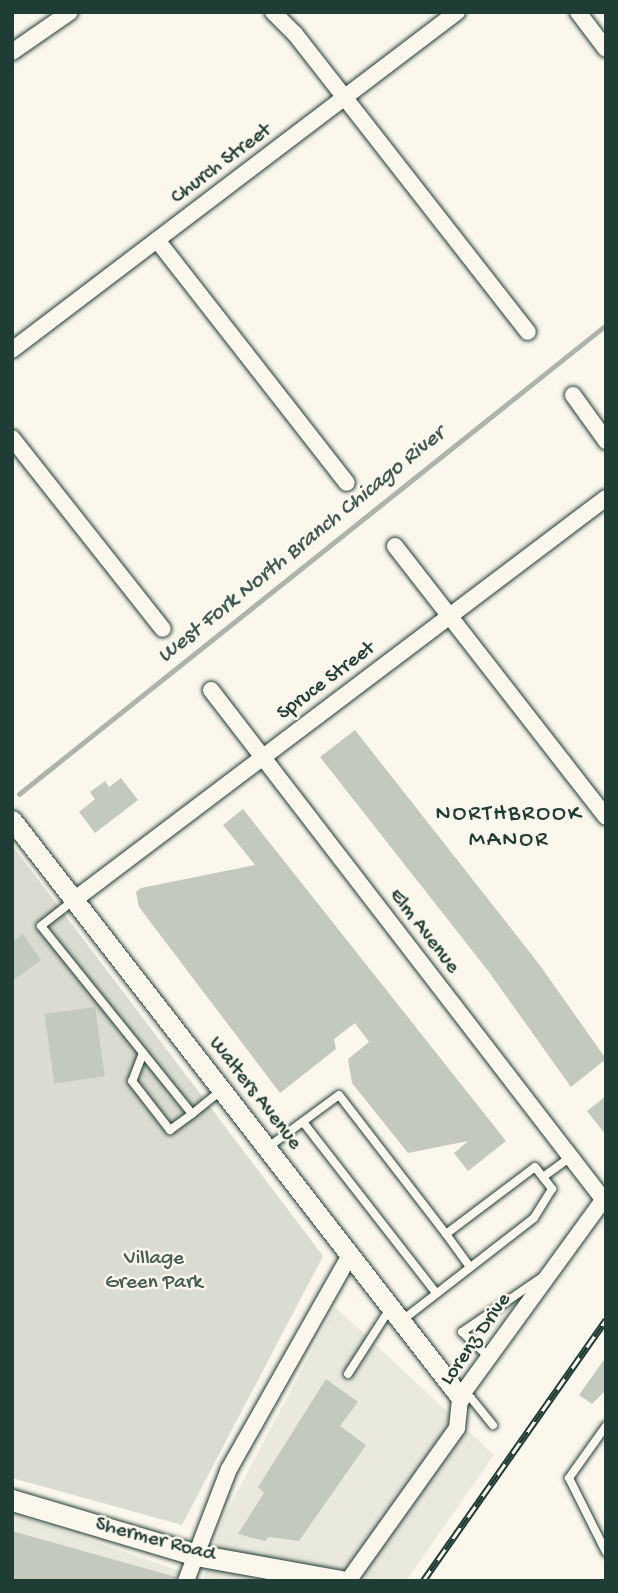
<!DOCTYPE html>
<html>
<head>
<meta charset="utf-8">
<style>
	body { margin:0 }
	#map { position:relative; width:618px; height:1593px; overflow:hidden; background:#fbf7ec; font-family:"Gochi Hand",sans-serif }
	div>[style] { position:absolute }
	.built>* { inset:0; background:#eae9de }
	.green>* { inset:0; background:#dbdcd1 }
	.stream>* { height:4.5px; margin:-2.25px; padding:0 2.25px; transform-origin:2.25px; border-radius:2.25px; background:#adb4aa }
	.building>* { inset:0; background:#c4c9be; transform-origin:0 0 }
	.roads { filter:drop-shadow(0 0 2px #1f3d34) drop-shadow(0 0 2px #1f3d34) }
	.service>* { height:8px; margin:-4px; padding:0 4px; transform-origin:4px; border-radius:4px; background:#fbf7ec }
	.minor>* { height:16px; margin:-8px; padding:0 8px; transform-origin:8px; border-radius:8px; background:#fbf7ec }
	.tertiary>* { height:19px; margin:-9.5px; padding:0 9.5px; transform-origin:9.5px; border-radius:9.5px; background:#fbf7ec }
	.secondary>* { height:21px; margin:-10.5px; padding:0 10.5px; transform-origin:10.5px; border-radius:10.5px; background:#fbf7ec }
	.rail>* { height:7px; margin-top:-3.5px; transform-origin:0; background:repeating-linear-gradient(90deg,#fbf7ec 0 13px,#1f3d34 0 26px); box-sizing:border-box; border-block:2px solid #1f3d34 }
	span { translate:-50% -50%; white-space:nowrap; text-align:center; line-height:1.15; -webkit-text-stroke:5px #fbf7ec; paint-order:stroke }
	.street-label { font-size:21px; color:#1f3d34 }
	.park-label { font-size:21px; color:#455d53 }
	.water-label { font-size:23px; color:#425b52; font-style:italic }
	.neighbourhood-label { font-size:23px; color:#1f3d34; letter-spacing:2px }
	.frame { position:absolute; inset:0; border:14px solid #1f3d34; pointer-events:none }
</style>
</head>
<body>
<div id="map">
	<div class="built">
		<div style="clip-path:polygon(335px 1307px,494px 1455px,406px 1581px,12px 1581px,12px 1513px,203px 1579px,224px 1517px)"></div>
	</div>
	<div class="green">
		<div style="clip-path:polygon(12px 845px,323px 1256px,182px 1525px,12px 1478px)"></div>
	</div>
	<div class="stream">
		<div style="left:19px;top:794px;width:751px;rotate:-38.62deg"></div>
	</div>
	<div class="building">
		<div style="clip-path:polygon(355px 730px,539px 964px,606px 1059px,571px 1087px,489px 972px,320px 757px)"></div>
		<div style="clip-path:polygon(121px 778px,138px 800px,95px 833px,79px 812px,95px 799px,90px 792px,105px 781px,109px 787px)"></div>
		<div style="clip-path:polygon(243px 809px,506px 1141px,468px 1171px,454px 1153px,468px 1141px,408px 1153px,352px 1083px,348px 1059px,369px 1042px,355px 1023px,334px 1039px,336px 1049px,280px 1093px,139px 907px,136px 892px,141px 888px,255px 865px,223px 825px)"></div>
		<div style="clip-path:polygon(23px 934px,41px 960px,12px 981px,12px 942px)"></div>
		<div style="left:95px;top:1007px;width:70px;height:51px;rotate:82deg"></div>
		<div style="clip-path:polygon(606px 1096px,606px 1135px,587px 1111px)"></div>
		<div style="clip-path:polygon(606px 1357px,606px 1390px,592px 1404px,579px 1395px)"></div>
		<div style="clip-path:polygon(326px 1379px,358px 1402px,340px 1426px,366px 1445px,299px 1541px,269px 1537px,265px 1541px,238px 1534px,264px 1493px,258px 1487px)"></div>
		<div style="clip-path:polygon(12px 1531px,176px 1577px,176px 1581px,12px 1581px)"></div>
	</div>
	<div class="roads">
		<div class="service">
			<div style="left:74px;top:900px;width:42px;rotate:141.8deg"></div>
			<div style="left:41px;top:926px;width:241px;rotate:51.2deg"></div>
			<div style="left:192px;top:1114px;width:38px;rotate:-39deg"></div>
			<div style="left:143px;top:1053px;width:30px;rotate:111deg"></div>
			<div style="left:132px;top:1081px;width:62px;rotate:52.2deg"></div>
			<div style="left:170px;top:1130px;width:27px;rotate:-36deg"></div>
			<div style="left:303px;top:1122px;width:217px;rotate:52.1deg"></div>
			<div style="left:267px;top:1148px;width:89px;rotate:-36.4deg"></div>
			<div style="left:339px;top:1095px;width:175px;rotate:52.4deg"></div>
			<div style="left:446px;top:1234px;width:111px;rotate:-37deg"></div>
			<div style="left:535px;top:1167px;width:28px;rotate:52deg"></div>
			<div style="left:552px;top:1189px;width:34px;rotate:122deg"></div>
			<div style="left:534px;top:1218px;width:168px;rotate:142.2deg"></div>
			<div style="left:543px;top:1177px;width:34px;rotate:-36deg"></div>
			<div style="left:446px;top:1234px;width:41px;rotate:54deg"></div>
			<div style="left:490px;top:1358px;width:38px;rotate:-137deg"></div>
			<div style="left:462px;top:1332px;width:96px;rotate:-34.4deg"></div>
			<div style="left:348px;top:1374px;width:80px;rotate:-57.3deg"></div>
			<div style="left:460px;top:1397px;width:11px;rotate:5deg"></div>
			<div style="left:471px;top:1398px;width:35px;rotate:51deg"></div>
			<div style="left:606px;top:1426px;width:64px;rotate:125.4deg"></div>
			<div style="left:569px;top:1478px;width:83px;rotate:63.4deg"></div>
		</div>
		<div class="minor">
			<div style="left:273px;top:12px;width:31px;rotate:45deg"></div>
			<div style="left:295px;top:34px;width:378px;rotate:52deg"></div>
			<div style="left:578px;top:12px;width:46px;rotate:52.9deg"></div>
			<div style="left:12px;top:52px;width:70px;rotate:-34.6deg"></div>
			<div style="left:157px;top:240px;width:308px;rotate:52deg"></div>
			<div style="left:12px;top:350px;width:559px;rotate:-37.22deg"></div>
			<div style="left:573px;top:395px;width:57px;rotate:54.3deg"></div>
			<div style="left:12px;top:438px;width:243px;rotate:51.7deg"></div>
			<div style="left:395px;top:546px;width:343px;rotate:52.1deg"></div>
			<div style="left:211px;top:690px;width:642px;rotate:52.4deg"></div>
			<div style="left:74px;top:900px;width:667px;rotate:-37.08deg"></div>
			<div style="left:186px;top:1581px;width:120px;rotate:-69deg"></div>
			<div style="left:229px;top:1469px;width:246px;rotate:-60.5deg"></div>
			<div style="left:348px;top:1581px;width:188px;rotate:-54.5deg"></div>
			<div style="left:457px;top:1428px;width:31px;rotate:-84deg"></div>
			<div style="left:460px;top:1397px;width:248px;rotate:-54deg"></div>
		</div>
		<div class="tertiary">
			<div style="left:12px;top:820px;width:731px;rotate:52.17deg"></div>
		</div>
		<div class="secondary">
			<div style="left:12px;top:1500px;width:192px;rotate:16.6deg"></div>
			<div style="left:196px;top:1555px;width:147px;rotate:10.2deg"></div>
		</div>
	</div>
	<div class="rail">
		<div style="left:423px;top:1581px;width:319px;rotate:-55deg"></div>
	</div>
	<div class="street-label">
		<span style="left:222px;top:165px;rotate:-37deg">Church Street</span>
		<span style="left:327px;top:682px;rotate:-37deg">Spruce Street</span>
		<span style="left:423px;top:932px;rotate:52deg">Elm Avenue</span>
		<span style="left:254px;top:1094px;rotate:52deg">Walters Avenue</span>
		<span style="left:477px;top:1340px;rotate:-55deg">Lorenz Drive</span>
		<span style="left:155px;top:1541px;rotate:15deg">Shermer Road</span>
	</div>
	<div class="park-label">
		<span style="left:154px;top:1272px">Village<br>Green Park</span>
	</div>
	<div class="water-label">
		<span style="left:302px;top:546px;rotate:-39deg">West Fork North Branch Chicago River</span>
	</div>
	<div class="neighbourhood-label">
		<span style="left:509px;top:828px">NORTHBROOK<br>MANOR</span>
	</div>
	<div class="frame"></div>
</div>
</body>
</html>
